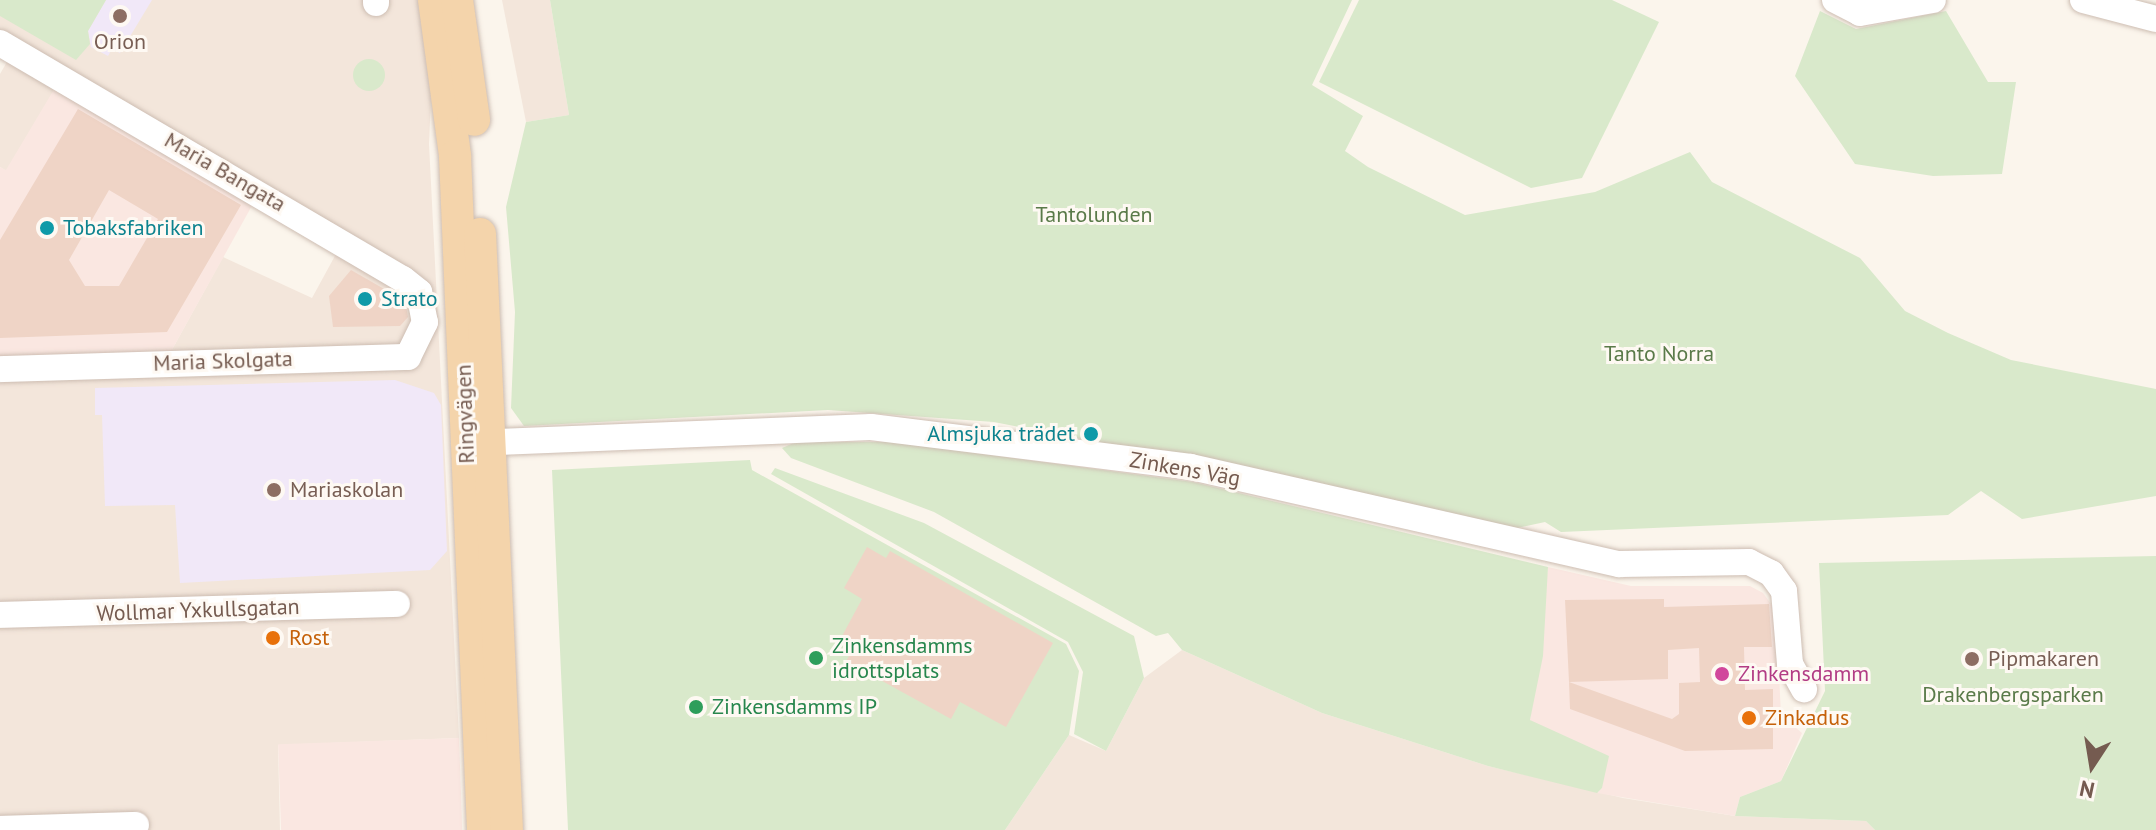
<!DOCTYPE html>
<html>
<head>
<meta charset="utf-8">
<style>
	body { margin:0 }
	#map { position:relative; width:2156px; height:830px; overflow:hidden; background:#fbf5ec; font-family:"PT Sans",sans-serif }
	div>[style] { position:absolute }
	.residential>* { inset:0; background:#f3e6db }
	.commercial>* { inset:0; background:#fae7e1; transform-origin:0 0 }
	.education>* { inset:0; background:#f1e8f8 }
	.green>* { inset:0; background:#d9e9cb }
	.round { border-radius:50% }
	.building>* { inset:0; background:#efd4c6 }
	.roads { filter:drop-shadow(0 0 2px #cdbdb2) drop-shadow(0 0 2px #cdbdb2) }
	.minor>* { height:26px; margin:-13px; padding:0 13px; transform-origin:13px; border-radius:13px; background:#fff }
	.major>* { height:32px; margin:-16px; padding:0 16px; transform-origin:16px; border-radius:16px; background:#f4d4ab }
	.dots>* { width:22px; height:22px; translate:-50% -50%; box-sizing:border-box; border:4px solid #fef9f3; border-radius:50% }
	span { translate:-50% -50%; white-space:nowrap; text-align:center; line-height:1.15; -webkit-text-stroke:6px #fef9f3; paint-order:stroke }
	.education-label { font-size:22px; color:#785e54 }
	.left { translate:0 -50%; text-align:left }
	.street-label { font-size:22px; color:#755b50 }
	.park-label { font-size:22px; color:#5a7a49 }
	.culture-label { font-size:22px; color:#0d838f }
	.right { translate:-100% -50%; text-align:right }
	.food-label { font-size:22px; color:#c56008 }
	.leisure-label { font-size:22px; color:#27864d }
	.hotel-label { font-size:22px; color:#b23c85 }
	.north { position:absolute; left:2052px; top:726px; width:80px; height:80px; -webkit-text-stroke:6px #fef9f3; paint-order:stroke; rotate:192deg; font-size:22px; font-weight:700; line-height:32px; text-align:center; color:#755b50 }
	.north::after { content:''; display:block; margin:auto; width:28px; height:36px; background:#755b50; clip-path:polygon(50% 0,100% 100%,50% 72%,0 100%) }
</style>
</head>
<body>
<div id="map">
	<div class="residential">
		<div style="clip-path:polygon(0 0,421px 0,433px 48px,429px 144px,459px 738px,278px 745px,280px 830px,0 830px,0 371px,163px 366px,223px 257px,312px 298px,336px 254px,62px 77px,6px 171px,0 167px,0 74px,15px 48px,0 38px)"></div>
		<div style="clip-path:polygon(502px 0,550px 0,569px 115px,526px 122px)"></div>
		<div style="clip-path:polygon(1182px 650px,1322px 713px,1488px 766px,1623px 798px,1735px 816px,1866px 821px,1875px 830px,1005px 830px,1069px 735px,1106px 751px,1144px 678px)"></div>
	</div>
	<div class="commercial">
		<div style="clip-path:polygon(62px 76px,254px 202px,163px 366px,0 371px,0 167px,6px 170px)"></div>
		<div style="clip-path:polygon(1548px 567px,1631px 586px,1750px 586px,1763px 593px,1776px 611px,1781px 715px,1802px 733px,1781px 781px,1740px 797px,1735px 816px,1597px 793px,1602px 788px,1530px 720px)"></div>
		<div style="left:459px;top:738px;width:92px;height:181px;rotate:88deg"></div>
	</div>
	<div class="education">
		<div style="clip-path:polygon(106px 0,152px 0,120px 53px,112px 49px,108px 56px,91px 47px,88px 31px)"></div>
		<div style="clip-path:polygon(395px 380px,434px 393px,441px 405px,447px 551px,430px 570px,180px 583px,175px 505px,105px 506px,102px 415px,95px 415px,95px 388px)"></div>
	</div>
	<div class="green">
		<div style="clip-path:polygon(0 0,106px 0,88px 31px,90px 44px,76px 60px,0 16px)"></div>
		<div style="clip-path:polygon(550px 0,1352px 0,1312px 85px,1363px 116px,1345px 151px,1368px 167px,1465px 215px,1595px 192px,1690px 152px,1712px 182px,1860px 258px,1905px 311px,1948px 333px,2011px 360px,2156px 389px,2156px 496px,2022px 519px,1981px 491px,1948px 515px,1561px 532px,1545px 522px,1517px 528px,1164px 450px,1158px 454px,994px 422px,828px 410px,524px 426px,511px 408px,515px 312px,506px 207px,526px 122px,569px 115px)"></div>
		<div style="clip-path:polygon(1359px 0,1612px 0,1659px 22px,1582px 178px,1531px 188px,1319px 82px)"></div>
		<div style="clip-path:polygon(1820px 11px,1856px 29px,1946px 11px,1988px 82px,2016px 82px,2002px 174px,1933px 176px,1855px 164px,1795px 76px)"></div>
		<div class="round" style="left:353px;top:59px;width:32px;height:32px"></div>
		<div style="clip-path:polygon(796px 442px,893px 442px,1193px 482px,1548px 567px,1543px 656px,1530px 720px,1609px 756px,1602px 788px,1597px 793px,1488px 766px,1322px 713px,1182px 650px,1168px 633px,1156px 636px,934px 512px,791px 458px,782px 448px)"></div>
		<div style="clip-path:polygon(750px 460px,752px 470px,1066px 644px,1079px 671px,1069px 735px,1005px 830px,568px 830px,552px 470px)"></div>
		<div style="clip-path:polygon(775px 468px,924px 523px,1134px 636px,1144px 678px,1106px 751px,1074px 734px,1083px 672px,1068px 642px,771px 474px)"></div>
		<div style="clip-path:polygon(2156px 556px,2156px 830px,1875px 830px,1866px 821px,1735px 816px,1740px 797px,1781px 781px,1825px 691px,1819px 563px)"></div>
	</div>
	<div class="building">
		<div style="clip-path:polygon(evenodd,78px 109px,241px 205px,167px 332px,0 338px,0 240px,78px 109px,109px 190px,158px 219px,119px 286px,85px 286px,69px 260px,109px 190px)"></div>
		<div style="clip-path:polygon(351px 270px,405px 301px,408px 317px,400px 326px,333px 327px,329px 296px)"></div>
		<div style="clip-path:polygon(867px 547px,886px 558px,890px 551px,1053px 643px,1006px 727px,960px 702px,951px 719px,846px 661px,855px 646px,841px 638px,862px 599px,844px 588px)"></div>
		<div style="clip-path:polygon(1664px 599px,1664px 607px,1769px 604px,1772px 647px,1744px 647px,1745px 690px,1773px 689px,1773px 749px,1685px 751px,1570px 709px,1569px 682px,1672px 719px,1679px 714px,1679px 683px,1700px 682px,1699px 648px,1668px 650px,1668px 679px,1569px 682px,1565px 600px)"></div>
	</div>
	<div class="roads">
		<div class="minor">
			<div style="left:1835px;top:0;width:28px;rotate:27deg"></div>
			<div style="left:1860px;top:13px;width:74px;rotate:-10.1deg"></div>
			<div style="left:2083px;top:0;width:75px;rotate:14.6deg"></div>
			<div style="left:376px;top:3px;width:3px;rotate:-90deg"></div>
			<div style="left:0;top:43px;width:467px;rotate:30.4deg"></div>
			<div style="left:403px;top:279px;width:21px;rotate:39deg"></div>
			<div style="left:419px;top:292px;width:31px;rotate:79deg"></div>
			<div style="left:425px;top:322px;width:39px;rotate:116deg"></div>
			<div style="left:408px;top:357px;width:408px;rotate:178.3deg"></div>
			<div style="left:473px;top:443px;width:398px;rotate:-2.3deg"></div>
			<div style="left:871px;top:427px;width:322px;rotate:7.1deg"></div>
			<div style="left:1191px;top:467px;width:439px;rotate:12.8deg"></div>
			<div style="left:1619px;top:564px;width:130px;rotate:-0.9deg"></div>
			<div style="left:1749px;top:562px;width:25px;rotate:27deg"></div>
			<div style="left:1771px;top:573px;width:22px;rotate:54deg"></div>
			<div style="left:1784px;top:591px;width:73px;rotate:85.3deg"></div>
			<div style="left:1790px;top:664px;width:29px;rotate:61deg"></div>
			<div style="left:0;top:615px;width:397px;rotate:-1.6deg"></div>
			<div style="left:0;top:829px;width:136px;rotate:-1.7deg"></div>
		</div>
		<div class="major">
			<div style="left:434px;top:0;width:157px;rotate:82.3deg"></div>
			<div style="left:455px;top:156px;width:675px;rotate:87.62deg"></div>
			<div style="left:457px;top:0;width:121px;rotate:81.9deg"></div>
			<div style="left:480px;top:234px;width:597px;rotate:87.41deg"></div>
		</div>
	</div>
	<div class="dots">
		<div style="left:120px;top:16px;background:#8d6e63"></div>
		<div style="left:47px;top:228px;background:#0f9aa8"></div>
		<div style="left:365px;top:299px;background:#0f9aa8"></div>
		<div style="left:1091px;top:434px;background:#0f9aa8"></div>
		<div style="left:274px;top:490px;background:#8d6e63"></div>
		<div style="left:273px;top:638px;background:#e8710a"></div>
		<div style="left:816px;top:658px;background:#2e9e5b"></div>
		<div style="left:1972px;top:659px;background:#8d6e63"></div>
		<div style="left:1722px;top:674px;background:#d1479c"></div>
		<div style="left:696px;top:707px;background:#2e9e5b"></div>
		<div style="left:1749px;top:718px;background:#e8710a"></div>
	</div>
	<div class="education-label">
		<span style="left:120px;top:42px">Orion</span>
		<span class="left" style="left:290px;top:490px">Mariaskolan</span>
		<span class="left" style="left:1988px;top:659px">Pipmakaren</span>
	</div>
	<div class="street-label">
		<span style="left:225px;top:172px;rotate:30deg">Maria Bangata</span>
		<span style="left:223px;top:361px;rotate:-2deg">Maria Skolgata</span>
		<span style="left:465px;top:414px;rotate:-92deg">Ringvägen</span>
		<span style="left:1185px;top:469px;rotate:10deg">Zinkens Väg</span>
		<span style="left:198px;top:610px;rotate:-2deg">Wollmar Yxkullsgatan</span>
	</div>
	<div class="park-label">
		<span style="left:1094px;top:215px">Tantolunden</span>
		<span style="left:1659px;top:354px">Tanto Norra</span>
		<span style="left:2013px;top:695px">Drakenbergsparken</span>
	</div>
	<div class="culture-label">
		<span class="left" style="left:63px;top:228px">Tobaksfabriken</span>
		<span class="left" style="left:381px;top:299px">Strato</span>
		<span class="right" style="left:1075px;top:434px">Almsjuka trädet</span>
	</div>
	<div class="food-label">
		<span class="left" style="left:289px;top:638px">Rost</span>
		<span class="left" style="left:1765px;top:718px">Zinkadus</span>
	</div>
	<div class="leisure-label">
		<span class="left" style="left:832px;top:658px">Zinkensdamms<br>idrottsplats</span>
		<span class="left" style="left:712px;top:707px">Zinkensdamms IP</span>
	</div>
	<div class="hotel-label">
		<span class="left" style="left:1738px;top:674px">Zinkensdamm</span>
	</div>
	<div class="north">N</div>
</div>
</body>
</html>
